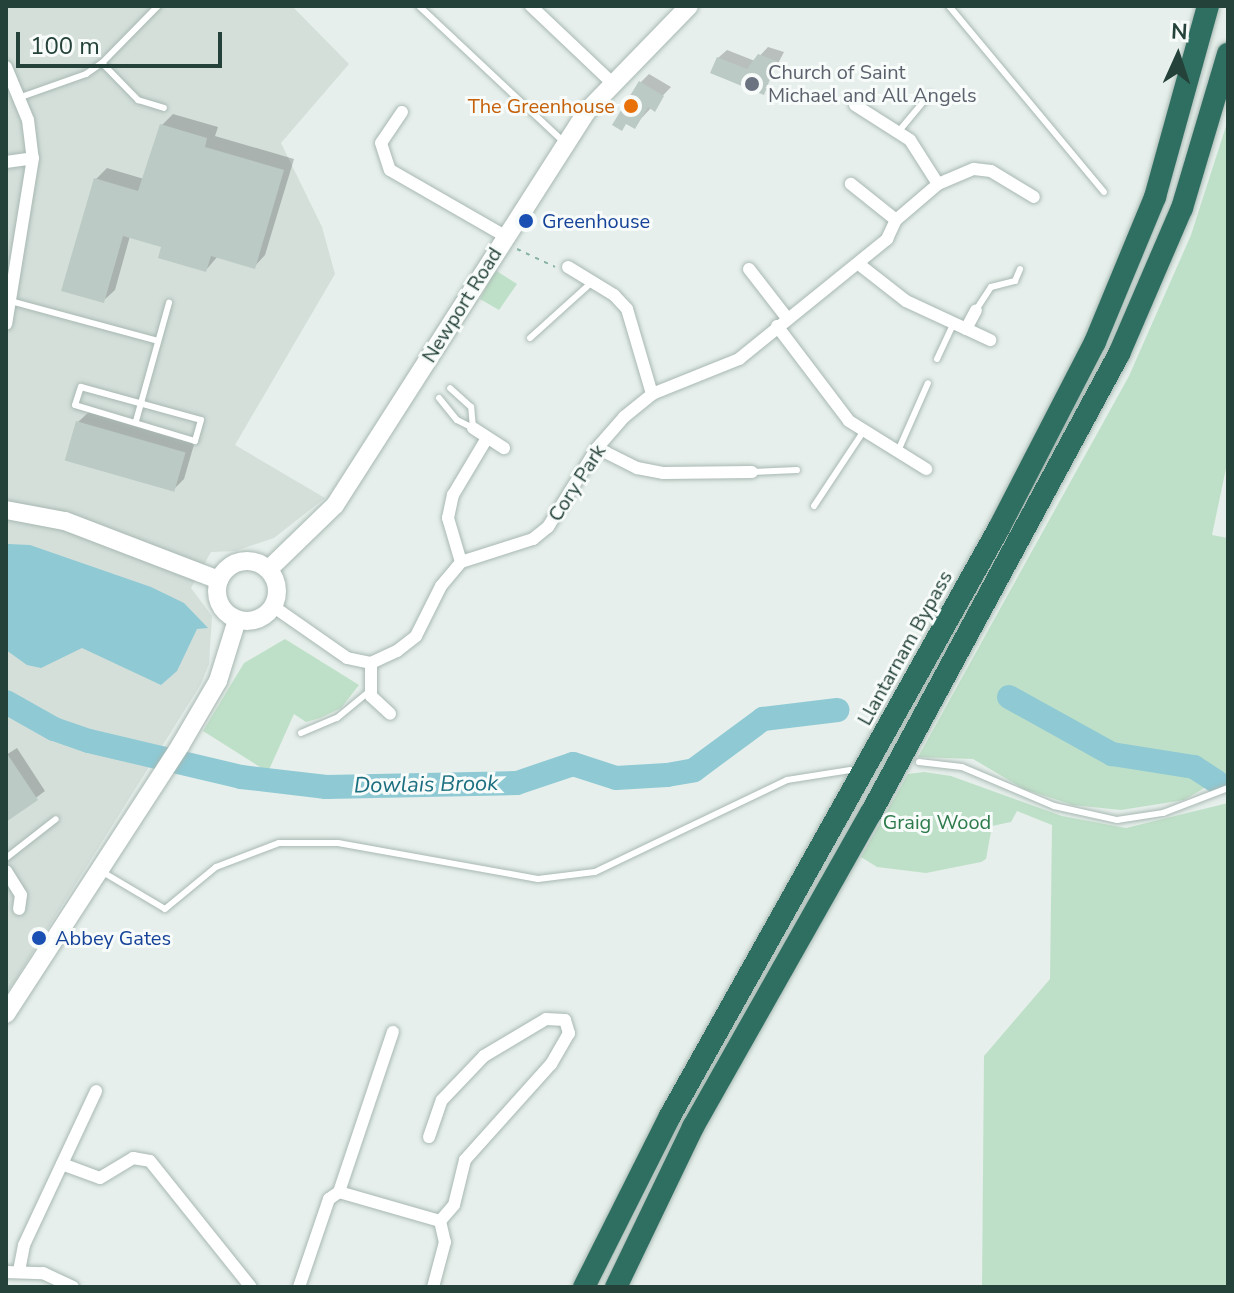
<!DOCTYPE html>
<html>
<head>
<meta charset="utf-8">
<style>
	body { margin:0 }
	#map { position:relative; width:1234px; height:1293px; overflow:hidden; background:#e6efeb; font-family:"Nunito Sans",sans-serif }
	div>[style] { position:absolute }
	.built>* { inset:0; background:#d4dfda }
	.green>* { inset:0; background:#bfe0c8 }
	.water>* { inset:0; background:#8ec9d4 }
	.shadow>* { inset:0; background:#0003 }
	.river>* { height:24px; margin:-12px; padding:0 12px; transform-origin:12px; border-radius:12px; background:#8ec9d4 }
	.building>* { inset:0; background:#bbcac4; transform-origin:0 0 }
	.path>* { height:2px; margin-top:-1px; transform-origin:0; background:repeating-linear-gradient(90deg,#86b3a5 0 4px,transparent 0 10px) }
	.roads { filter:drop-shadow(0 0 2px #a8b8b2) drop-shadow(0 0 2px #a8b8b2) }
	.lane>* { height:6px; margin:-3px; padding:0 3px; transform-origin:3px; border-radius:3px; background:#fff }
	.street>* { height:12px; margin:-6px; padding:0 6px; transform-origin:6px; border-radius:6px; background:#fff }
	.secondary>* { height:18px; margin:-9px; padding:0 9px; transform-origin:9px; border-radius:9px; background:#fff }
	.secondary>.ring { margin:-9px; padding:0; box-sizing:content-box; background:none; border:18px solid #fff; border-radius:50% }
	.highway>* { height:22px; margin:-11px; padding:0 11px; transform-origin:11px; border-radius:11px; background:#2f6f62 }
	.dots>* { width:22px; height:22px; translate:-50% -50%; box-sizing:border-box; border:4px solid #f7fbf9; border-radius:50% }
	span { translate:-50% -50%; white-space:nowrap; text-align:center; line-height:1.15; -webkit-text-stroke:6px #f7fbf9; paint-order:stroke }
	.worship-label { font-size:20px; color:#5b616d }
	.left { translate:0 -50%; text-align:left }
	.food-label { font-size:20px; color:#c56008 }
	.right { translate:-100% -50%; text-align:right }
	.transit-label { font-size:20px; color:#164399 }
	.street-label { font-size:20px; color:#24423a }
	.park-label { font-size:20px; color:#2d7a4b }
	.water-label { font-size:22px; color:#1c6f80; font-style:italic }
	.frame { position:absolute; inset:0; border:8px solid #24423a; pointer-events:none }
	.north { position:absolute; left:1138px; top:16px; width:80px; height:80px; -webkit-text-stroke:6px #f7fbf9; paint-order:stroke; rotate:3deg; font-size:22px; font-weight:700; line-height:32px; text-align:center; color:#24423a }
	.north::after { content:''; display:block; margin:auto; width:28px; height:36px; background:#24423a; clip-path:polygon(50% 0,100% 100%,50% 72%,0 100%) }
	.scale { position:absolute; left:16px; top:32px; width:206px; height:36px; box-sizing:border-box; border:4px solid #24423a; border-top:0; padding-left:10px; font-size:24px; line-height:28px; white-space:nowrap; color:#24423a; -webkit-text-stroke:6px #f7fbf9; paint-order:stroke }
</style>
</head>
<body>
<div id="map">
	<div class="built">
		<div style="clip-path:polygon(6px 6px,292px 6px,349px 64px,281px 143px,322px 227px,335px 274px,235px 445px,325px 498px,274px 538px,235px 551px,211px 552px,191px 588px,212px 616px,209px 664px,201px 684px,6px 995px)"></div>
	</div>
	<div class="green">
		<div style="clip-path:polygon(1228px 120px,1228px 459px,1212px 535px,1228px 538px,1228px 774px,1184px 800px,1121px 810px,1073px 805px,1024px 789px,973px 759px,918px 757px,1129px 376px,1191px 235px)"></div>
		<div style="clip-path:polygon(495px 270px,517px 284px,499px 310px,480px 299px)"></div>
		<div style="clip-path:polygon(285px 639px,359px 685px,341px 708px,320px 718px,306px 722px,294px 714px,268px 772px,203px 731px,244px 663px)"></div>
		<div style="clip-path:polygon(924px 772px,951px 776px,1062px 816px,1126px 828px,1228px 803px,1228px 1287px,982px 1287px,984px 1056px,1050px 979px,1052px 825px,1017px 811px,1011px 822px,992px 826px,986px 859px,981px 862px,926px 873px,877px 867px,861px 857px,908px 774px)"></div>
	</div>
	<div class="water">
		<div style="clip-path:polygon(8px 544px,30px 545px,151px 587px,184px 603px,208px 628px,197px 629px,177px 671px,161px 685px,82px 648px,41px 668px,27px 665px,6px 650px)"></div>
	</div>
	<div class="shadow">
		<div style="clip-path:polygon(768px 47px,784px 52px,763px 92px,718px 58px,727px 50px,755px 61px)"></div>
		<div style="clip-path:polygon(649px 74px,671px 87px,634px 126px,641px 82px)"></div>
		<div style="clip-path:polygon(173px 114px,218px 127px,215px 136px,294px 159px,265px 255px,254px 267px,218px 256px,206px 270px,163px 246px,130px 236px,115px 290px,103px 301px,96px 179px,107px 168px,144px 179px,162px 125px)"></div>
		<div style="clip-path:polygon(90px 411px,195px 441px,184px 479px,172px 491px,78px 422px)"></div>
		<div style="clip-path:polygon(17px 748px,45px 791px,6px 820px,6px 755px)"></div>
	</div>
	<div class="river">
		<div style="left:1009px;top:697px;width:118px;rotate:29deg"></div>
		<div style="left:1112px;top:754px;width:83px;rotate:9deg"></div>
		<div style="left:1194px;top:767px;width:27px;rotate:33deg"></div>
		<div style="left:6px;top:702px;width:55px;rotate:29.4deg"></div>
		<div style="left:54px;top:729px;width:37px;rotate:19deg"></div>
		<div style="left:89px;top:741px;width:156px;rotate:13.3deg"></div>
		<div style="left:241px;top:777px;width:86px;rotate:6.7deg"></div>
		<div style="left:326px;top:787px;width:191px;rotate:-1.2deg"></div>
		<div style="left:517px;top:783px;width:59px;rotate:-18.7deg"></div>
		<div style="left:573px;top:764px;width:45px;rotate:18deg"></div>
		<div style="left:616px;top:778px;width:51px;rotate:-3.4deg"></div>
		<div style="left:667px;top:775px;width:27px;rotate:-10deg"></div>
		<div style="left:694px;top:770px;width:86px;rotate:-36.5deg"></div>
		<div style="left:763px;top:719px;width:75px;rotate:-6.9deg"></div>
	</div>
	<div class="building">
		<div style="clip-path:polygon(758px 54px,777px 61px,764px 95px,710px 73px,717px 57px,747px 69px)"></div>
		<div style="clip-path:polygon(639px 81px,664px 96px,655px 112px,648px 107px,635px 129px,626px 124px,622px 131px,612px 125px)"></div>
		<div style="clip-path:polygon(160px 124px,207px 138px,205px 147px,284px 170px,255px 269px,211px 256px,206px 272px,158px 258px,161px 247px,123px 236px,104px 303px,61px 291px,94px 178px,138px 191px)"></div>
		<div style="left:76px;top:421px;width:114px;height:41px;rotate:16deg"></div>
		<div style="clip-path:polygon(6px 752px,38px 800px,6px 822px)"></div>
	</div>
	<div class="path">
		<div style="left:517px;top:249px;width:42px;rotate:25.3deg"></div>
	</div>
	<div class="roads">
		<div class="lane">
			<div style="left:419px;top:6px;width:199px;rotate:43.2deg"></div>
			<div style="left:949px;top:6px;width:242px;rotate:50.2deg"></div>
			<div style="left:102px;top:63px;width:80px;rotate:-45.5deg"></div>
			<div style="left:21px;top:97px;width:69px;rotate:-19.5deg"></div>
			<div style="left:86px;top:74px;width:19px;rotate:-35deg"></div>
			<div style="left:102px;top:63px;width:52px;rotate:45.8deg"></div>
			<div style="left:138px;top:100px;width:27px;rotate:17deg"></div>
			<div style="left:899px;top:131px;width:47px;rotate:-50.2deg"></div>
			<div style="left:10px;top:301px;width:153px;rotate:15.1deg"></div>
			<div style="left:976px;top:310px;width:27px;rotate:-57deg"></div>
			<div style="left:991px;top:287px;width:25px;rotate:-14deg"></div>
			<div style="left:1015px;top:281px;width:13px;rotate:-67deg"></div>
			<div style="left:530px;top:338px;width:84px;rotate:-42.1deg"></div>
			<div style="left:937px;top:359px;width:38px;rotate:-65deg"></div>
			<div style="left:81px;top:387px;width:124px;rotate:15.4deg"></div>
			<div style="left:201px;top:420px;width:22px;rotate:106deg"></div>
			<div style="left:195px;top:441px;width:125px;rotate:-163.3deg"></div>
			<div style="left:75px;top:405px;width:19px;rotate:-72deg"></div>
			<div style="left:439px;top:398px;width:28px;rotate:51deg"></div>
			<div style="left:457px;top:420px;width:18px;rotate:27deg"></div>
			<div style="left:473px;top:428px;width:21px;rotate:-95deg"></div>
			<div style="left:471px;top:407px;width:28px;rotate:-138deg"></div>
			<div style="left:136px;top:421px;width:123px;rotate:-74.4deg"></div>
			<div style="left:898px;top:451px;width:74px;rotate:-66.2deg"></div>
			<div style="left:752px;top:472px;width:45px;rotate:-2.5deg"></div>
			<div style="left:814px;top:506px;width:89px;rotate:-56.5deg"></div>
			<div style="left:301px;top:733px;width:39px;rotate:-23deg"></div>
			<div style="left:337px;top:718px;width:44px;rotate:-39.5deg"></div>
			<div style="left:919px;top:762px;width:43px;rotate:6.6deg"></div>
			<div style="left:962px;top:767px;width:100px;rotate:23deg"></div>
			<div style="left:1054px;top:806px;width:65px;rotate:12.5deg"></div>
			<div style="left:1117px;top:820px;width:47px;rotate:-8.7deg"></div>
			<div style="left:1163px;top:813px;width:70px;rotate:-21deg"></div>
			<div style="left:6px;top:858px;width:63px;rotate:-38deg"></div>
			<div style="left:101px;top:871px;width:74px;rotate:30.7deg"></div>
			<div style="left:165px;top:909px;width:66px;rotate:-39.5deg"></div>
			<div style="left:216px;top:867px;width:67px;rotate:-20.9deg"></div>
			<div style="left:279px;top:843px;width:59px"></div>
			<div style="left:338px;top:843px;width:203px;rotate:10.2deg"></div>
			<div style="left:538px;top:879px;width:57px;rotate:-7deg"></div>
			<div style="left:595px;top:872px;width:213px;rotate:-25.6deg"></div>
			<div style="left:787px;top:780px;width:64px;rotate:-9deg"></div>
		</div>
		<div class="street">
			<div style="left:531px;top:6px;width:110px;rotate:43.5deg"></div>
			<div style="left:6px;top:67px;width:57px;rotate:67.5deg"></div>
			<div style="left:28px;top:120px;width:38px;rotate:83deg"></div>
			<div style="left:33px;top:158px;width:168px;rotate:99.2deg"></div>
			<div style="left:855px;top:105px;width:65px;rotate:32.5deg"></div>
			<div style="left:910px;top:140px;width:52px;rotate:57.5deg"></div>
			<div style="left:402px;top:112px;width:37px;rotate:124deg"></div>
			<div style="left:381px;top:143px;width:28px;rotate:72deg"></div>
			<div style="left:390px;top:170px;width:133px;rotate:29.9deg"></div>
			<div style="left:6px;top:162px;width:27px;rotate:-8deg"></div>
			<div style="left:896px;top:220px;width:55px;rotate:-40.6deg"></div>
			<div style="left:938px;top:184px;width:39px;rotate:-23deg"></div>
			<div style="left:974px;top:169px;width:17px;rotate:7deg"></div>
			<div style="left:991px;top:171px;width:50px;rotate:31.2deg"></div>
			<div style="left:860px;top:265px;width:58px;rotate:38deg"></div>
			<div style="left:906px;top:301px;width:93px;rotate:24.9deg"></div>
			<div style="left:568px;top:267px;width:54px;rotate:31.3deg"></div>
			<div style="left:614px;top:295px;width:19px;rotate:47deg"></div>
			<div style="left:627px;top:309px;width:89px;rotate:73.6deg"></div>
			<div style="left:749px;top:269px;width:62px;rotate:52.2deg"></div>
			<div style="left:777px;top:326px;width:119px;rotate:52.8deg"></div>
			<div style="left:849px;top:421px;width:91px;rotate:31.9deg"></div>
			<div style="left:966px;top:329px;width:21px;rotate:-62deg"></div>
			<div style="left:473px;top:428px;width:37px;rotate:33deg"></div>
			<div style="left:597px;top:448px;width:45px;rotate:26.6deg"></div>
			<div style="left:637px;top:468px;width:26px;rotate:11deg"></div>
			<div style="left:663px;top:473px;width:89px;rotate:-0.6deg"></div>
			<div style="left:461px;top:562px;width:46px;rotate:-106.5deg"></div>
			<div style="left:448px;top:518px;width:24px;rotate:-78deg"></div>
			<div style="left:453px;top:495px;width:66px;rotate:-59.2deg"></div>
			<div style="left:274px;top:607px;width:89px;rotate:34.9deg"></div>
			<div style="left:347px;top:658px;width:25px;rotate:12deg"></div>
			<div style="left:371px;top:663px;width:29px;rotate:-25deg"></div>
			<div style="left:397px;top:651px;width:24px;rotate:-38deg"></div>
			<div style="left:416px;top:636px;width:56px;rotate:-63.4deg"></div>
			<div style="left:441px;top:586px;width:31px;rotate:-50deg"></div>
			<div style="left:461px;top:562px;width:76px;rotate:-17.7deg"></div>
			<div style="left:533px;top:539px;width:19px;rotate:-39deg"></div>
			<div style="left:548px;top:527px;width:93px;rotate:-58.2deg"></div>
			<div style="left:597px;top:448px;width:41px;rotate:-48.9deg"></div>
			<div style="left:624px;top:417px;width:36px;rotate:-39deg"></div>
			<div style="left:652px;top:394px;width:94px;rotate:-21.9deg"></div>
			<div style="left:739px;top:359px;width:191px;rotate:-39deg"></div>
			<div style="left:887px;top:239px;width:21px;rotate:-65deg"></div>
			<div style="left:896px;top:220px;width:58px;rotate:-141.3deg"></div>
			<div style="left:371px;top:663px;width:33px;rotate:90deg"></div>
			<div style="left:371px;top:696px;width:26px;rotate:43deg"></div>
			<div style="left:6px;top:871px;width:28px;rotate:58deg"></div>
			<div style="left:21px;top:895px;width:14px;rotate:98deg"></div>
			<div style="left:429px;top:1137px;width:39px;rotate:-71deg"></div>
			<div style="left:442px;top:1100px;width:61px;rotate:-46.3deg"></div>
			<div style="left:484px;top:1056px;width:72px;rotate:-30.8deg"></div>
			<div style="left:546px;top:1019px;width:19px;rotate:3deg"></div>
			<div style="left:565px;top:1020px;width:14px;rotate:73deg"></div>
			<div style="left:569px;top:1033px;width:36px;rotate:120deg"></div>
			<div style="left:551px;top:1064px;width:129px;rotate:131.9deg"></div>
			<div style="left:465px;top:1160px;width:46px;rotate:103.7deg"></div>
			<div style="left:454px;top:1205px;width:21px;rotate:131deg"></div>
			<div style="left:62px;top:1164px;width:40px;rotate:20.2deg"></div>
			<div style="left:100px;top:1178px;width:39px;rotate:-31deg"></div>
			<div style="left:133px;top:1158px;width:17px;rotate:10deg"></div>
			<div style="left:150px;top:1161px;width:161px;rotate:51.3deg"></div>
			<div style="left:339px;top:1192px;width:105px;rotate:16deg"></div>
			<div style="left:440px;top:1221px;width:22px;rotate:77deg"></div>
			<div style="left:445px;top:1242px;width:47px;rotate:104.9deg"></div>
			<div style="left:19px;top:1271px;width:26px;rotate:-79deg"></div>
			<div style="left:24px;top:1245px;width:170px;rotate:-64.9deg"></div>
			<div style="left:6px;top:1272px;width:37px;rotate:2deg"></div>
			<div style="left:43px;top:1273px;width:33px;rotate:25deg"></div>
			<div style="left:299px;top:1287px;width:93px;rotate:-71.2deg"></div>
			<div style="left:329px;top:1199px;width:12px;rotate:-35deg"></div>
			<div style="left:339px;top:1192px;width:169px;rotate:-71.4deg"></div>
		</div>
		<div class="secondary">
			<div style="left:6px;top:510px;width:60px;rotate:10.6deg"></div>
			<div style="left:65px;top:521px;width:165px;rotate:21deg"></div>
			<div class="ring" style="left:217px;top:561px;width:42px;height:42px"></div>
			<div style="left:269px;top:569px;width:92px;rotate:-44.1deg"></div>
			<div style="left:335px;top:505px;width:469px;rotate:-57.4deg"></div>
			<div style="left:588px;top:110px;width:145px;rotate:-45.8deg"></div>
			<div style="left:6px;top:1014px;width:320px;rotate:-57deg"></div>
			<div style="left:180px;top:746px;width:75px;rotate:-59.7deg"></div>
			<div style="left:218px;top:681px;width:64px;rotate:-72.7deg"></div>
		</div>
		<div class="highway">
			<div style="left:584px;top:1287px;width:191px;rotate:-63.3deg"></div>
			<div style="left:670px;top:1116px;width:674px;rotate:-60.77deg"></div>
			<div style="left:999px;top:528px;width:209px;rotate:-62.7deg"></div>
			<div style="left:1095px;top:342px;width:157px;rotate:-67.5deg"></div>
			<div style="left:1155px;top:197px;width:198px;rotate:-74.5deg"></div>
			<div style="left:616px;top:1287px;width:178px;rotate:-64.3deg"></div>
			<div style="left:693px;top:1127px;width:361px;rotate:-60.5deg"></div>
			<div style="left:871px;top:813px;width:522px;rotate:-61.62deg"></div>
			<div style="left:1119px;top:354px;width:159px;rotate:-66.7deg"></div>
			<div style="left:1182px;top:208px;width:161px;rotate:-73.4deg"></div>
		</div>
	</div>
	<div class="dots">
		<div style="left:752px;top:84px;background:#6b7280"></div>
		<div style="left:631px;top:106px;background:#e8710a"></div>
		<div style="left:526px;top:221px;background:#1a4fb4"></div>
		<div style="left:39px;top:938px;background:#1a4fb4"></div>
	</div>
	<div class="worship-label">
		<span class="left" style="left:768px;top:84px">Church of Saint<br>Michael and All Angels</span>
	</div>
	<div class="food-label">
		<span class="right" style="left:615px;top:106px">The Greenhouse</span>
	</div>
	<div class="transit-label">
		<span class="left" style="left:542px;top:221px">Greenhouse</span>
		<span class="left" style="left:55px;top:938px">Abbey Gates</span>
	</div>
	<div class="street-label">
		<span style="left:462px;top:305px;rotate:-58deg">Newport Road</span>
		<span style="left:577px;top:483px;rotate:-57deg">Cory Park</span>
		<span style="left:905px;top:648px;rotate:-61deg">Llantarnam Bypass</span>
	</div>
	<div class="park-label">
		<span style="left:937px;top:822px">Graig Wood</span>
	</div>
	<div class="water-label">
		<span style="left:426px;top:785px;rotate:-1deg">Dowlais Brook</span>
	</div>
	<div class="frame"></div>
	<div class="north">N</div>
	<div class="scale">100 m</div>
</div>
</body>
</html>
